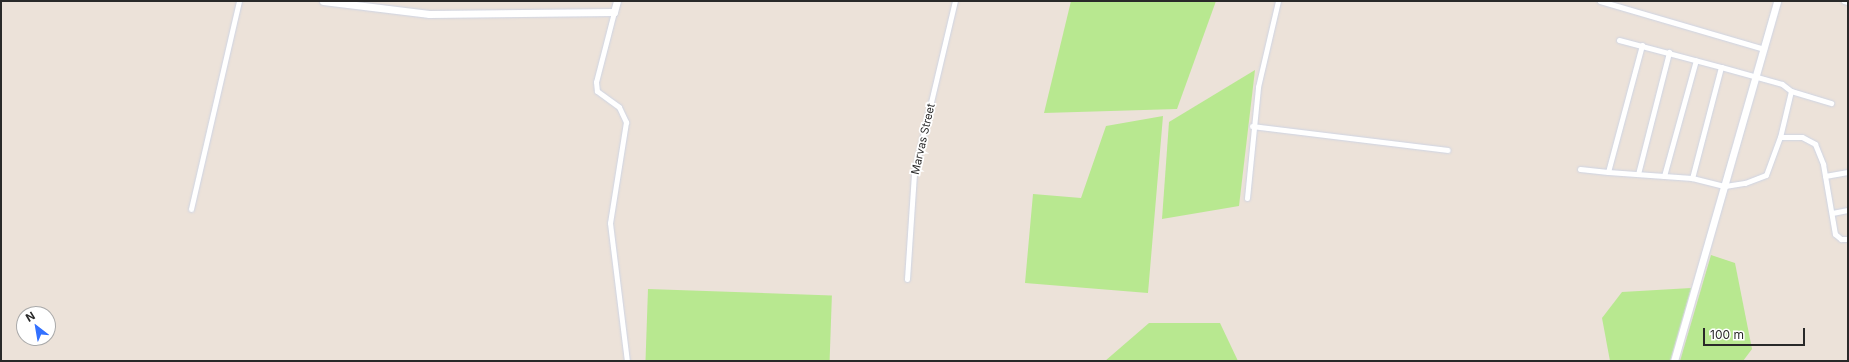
<!DOCTYPE html>
<html>
<head>
<meta charset="utf-8">
<style>
	body { margin:0 }
	#map { position:relative; width:1849px; height:362px; overflow:hidden; background:#ece2d9; font-family:Inter,sans-serif }
	div>[style] { position:absolute }
	.green>* { inset:0; background:#b8e890; transform-origin:0 0 }
	.roads { filter:drop-shadow(0 0 1px #ced4e3) drop-shadow(0 0 1px #ced4e3) }
	.street>* { height:5px; margin:-2.5px; padding:0 2.5px; transform-origin:2.5px; border-radius:2.5px; background:#fff }
	.secondary>* { height:7px; margin:-3.5px; padding:0 3.5px; transform-origin:3.5px; border-radius:3.5px; background:#fff }
	span { translate:-50% -50%; white-space:nowrap; text-align:center; line-height:1.15; -webkit-text-stroke:3.5px #fff; paint-order:stroke }
	.street-label { font-size:11px; color:#292929 }
	.frame { position:absolute; inset:0; border:2px solid #292929; pointer-events:none }
	.north { position:absolute; left:16px; top:306px; width:40px; height:40px; box-sizing:border-box; background:#fff; border:1px solid #a9a9a9; border-radius:50%; rotate:329deg; font-size:11px; font-weight:700; line-height:16px; text-align:center; color:#292929 }
	.north::after { content:''; display:block; margin:auto; width:14px; height:18px; background:#3371ff; clip-path:polygon(50% 0,100% 100%,50% 72%,0 100%) }
	.scale { position:absolute; left:1703px; top:328px; width:102px; height:18px; box-sizing:border-box; border:2px solid #292929; border-top:0; padding-left:5px; font-size:12px; line-height:14px; white-space:nowrap; color:#292929; -webkit-text-stroke:3px #fff; paint-order:stroke }
</style>
</head>
<body>
<div id="map">
	<div class="green">
		<div style="clip-path:polygon(1071px 1px,1216px 1px,1177px 109px,1044px 113px)"></div>
		<div style="clip-path:polygon(1255px 70px,1239px 206px,1162px 219px,1169px 122px)"></div>
		<div style="clip-path:polygon(1163px 116px,1148px 293px,1025px 283px,1033px 194px,1081px 198px,1106px 126px)"></div>
		<div style="clip-path:polygon(1711px 255px,1735px 263px,1752px 349px,1743px 361px,1680px 361px)"></div>
		<div style="clip-path:polygon(1691px 288px,1670px 361px,1610px 361px,1602px 318px,1622px 292px)"></div>
		<div style="left:648px;top:289px;width:184px;height:72px;rotate:2deg"></div>
		<div style="clip-path:polygon(1149px 323px,1220px 323px,1238px 361px,1105px 361px)"></div>
	</div>
	<div class="roads">
		<div class="street">
			<div style="left:1600px;top:1px;width:171px;rotate:16.3deg"></div>
			<div style="left:1844px;top:1px;width:4px;rotate:14deg"></div>
			<div style="left:614px;top:12px;width:72px;rotate:104.4deg"></div>
			<div style="left:596px;top:82px;width:9px;rotate:84deg"></div>
			<div style="left:597px;top:91px;width:27px;rotate:36deg"></div>
			<div style="left:619px;top:107px;width:17px;rotate:65deg"></div>
			<div style="left:626px;top:122px;width:102px;rotate:99deg"></div>
			<div style="left:610px;top:223px;width:139px;rotate:83deg"></div>
			<div style="left:1619px;top:40px;width:106px;rotate:14.8deg"></div>
			<div style="left:1721px;top:67px;width:115px;rotate:104.6deg"></div>
			<div style="left:1642px;top:45px;width:131px;rotate:105deg"></div>
			<div style="left:1608px;top:172px;width:84px;rotate:4.1deg"></div>
			<div style="left:1692px;top:178px;width:34px;rotate:14deg"></div>
			<div style="left:1725px;top:186px;width:20px;rotate:-9deg"></div>
			<div style="left:1745px;top:183px;width:22px;rotate:-21deg"></div>
			<div style="left:1766px;top:175px;width:40px;rotate:-69.8deg"></div>
			<div style="left:1721px;top:67px;width:63px;rotate:15.6deg"></div>
			<div style="left:1782px;top:84px;width:11px;rotate:38deg"></div>
			<div style="left:1791px;top:91px;width:42px;rotate:16.7deg"></div>
			<div style="left:1791px;top:91px;width:47px;rotate:103.4deg"></div>
			<div style="left:1780px;top:137px;width:22px"></div>
			<div style="left:1802px;top:137px;width:15px;rotate:28deg"></div>
			<div style="left:1815px;top:144px;width:22px;rotate:68deg"></div>
			<div style="left:1823px;top:164px;width:71px;rotate:80.3deg"></div>
			<div style="left:1835px;top:234px;width:8px;rotate:40deg"></div>
			<div style="left:1841px;top:239px;width:7px"></div>
			<div style="left:1252px;top:126px;width:197px;rotate:7deg"></div>
			<div style="left:1580px;top:169px;width:28px;rotate:6deg"></div>
			<div style="left:1638px;top:174px;width:126px;rotate:-75.7deg"></div>
			<div style="left:1664px;top:176px;width:120px;rotate:-74.6deg"></div>
			<div style="left:1825px;top:176px;width:23px;rotate:-10deg"></div>
			<div style="left:1247px;top:198px;width:112px;rotate:-84.3deg"></div>
			<div style="left:1258px;top:87px;width:88px;rotate:-76.9deg"></div>
			<div style="left:191px;top:209px;width:213px;rotate:-77deg"></div>
			<div style="left:1832px;top:213px;width:16px;rotate:-11deg"></div>
			<div style="left:907px;top:279px;width:105px;rotate:-86.2deg"></div>
			<div style="left:914px;top:174px;width:178px;rotate:-76.7deg"></div>
		</div>
		<div class="secondary">
			<div style="left:323px;top:1px;width:107px;rotate:7deg"></div>
			<div style="left:429px;top:14px;width:185px;rotate:-0.6deg"></div>
			<div style="left:614px;top:12px;width:11px;rotate:-75deg"></div>
			<div style="left:1674px;top:361px;width:374px;rotate:-74deg"></div>
		</div>
	</div>
	<div class="street-label">
		<span style="left:923px;top:139px;rotate:-77deg">Marvas Street</span>
	</div>
	<div class="frame"></div>
	<div class="north">N</div>
	<div class="scale">100 m</div>
</div>
</body>
</html>
